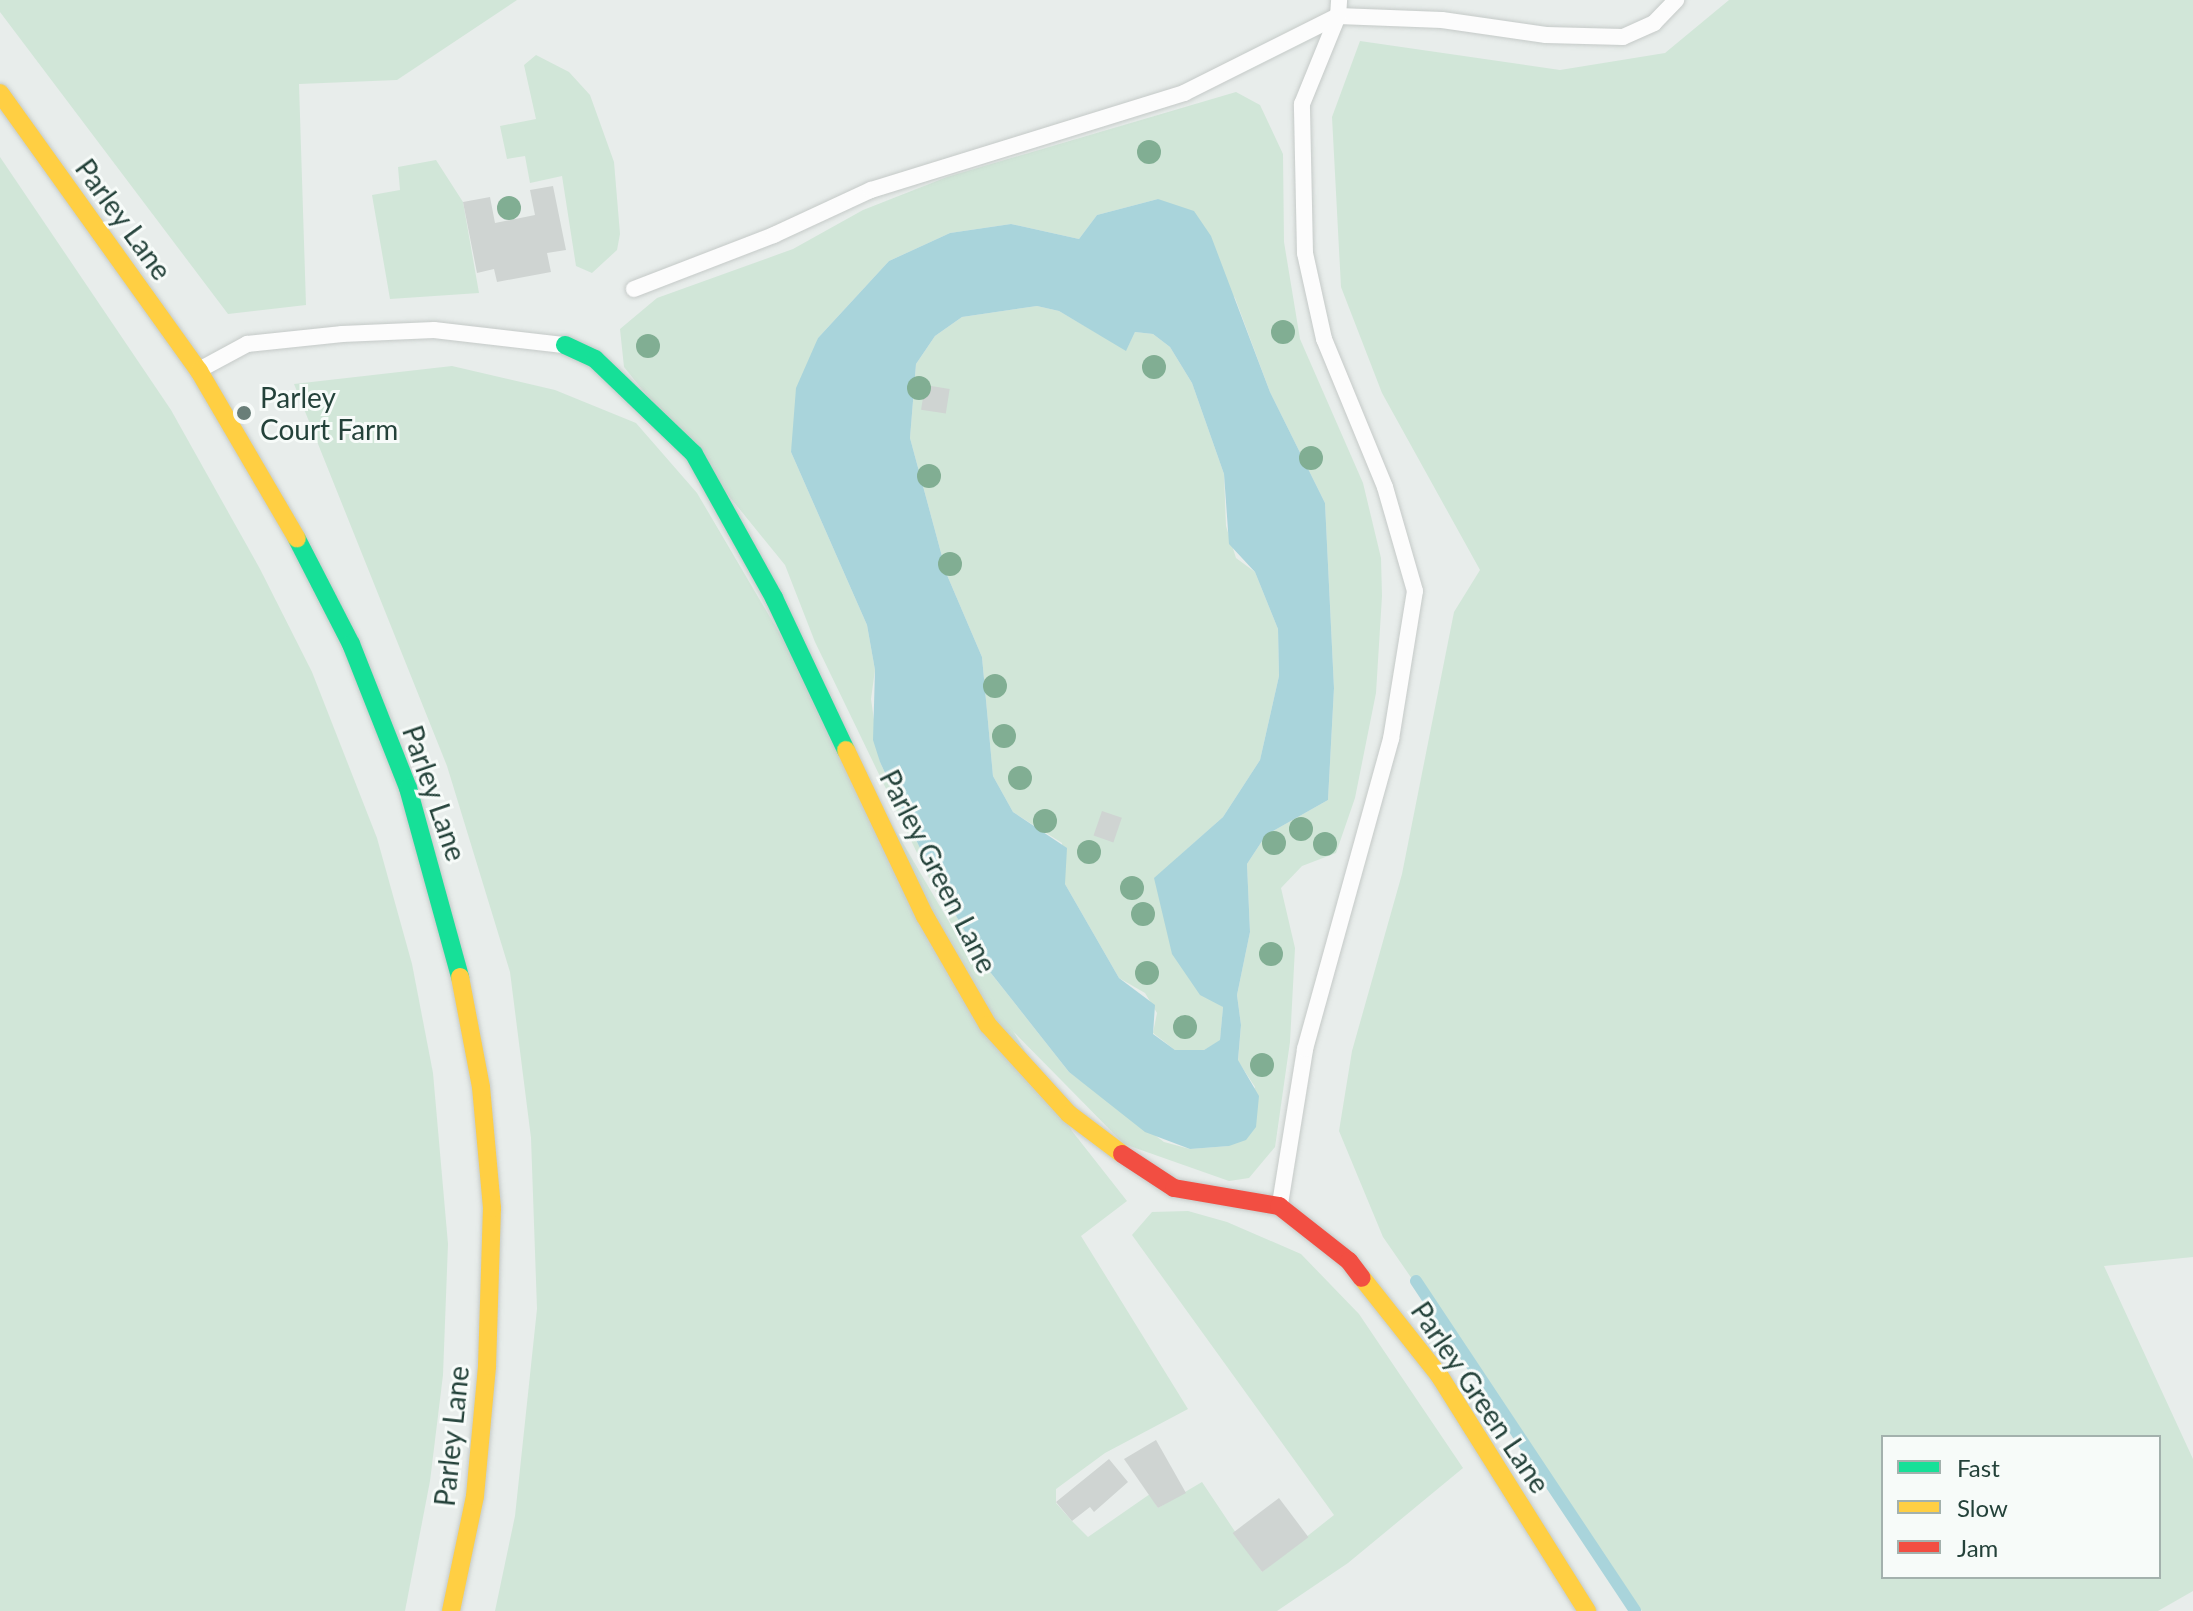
<!DOCTYPE html>
<html>
<head>
<meta charset="utf-8">
<style>
	body { margin:0 }
	#map { position:relative; width:2193px; height:1611px; overflow:hidden; background:#e8edeb; font-family:Lato,sans-serif }
	div>[style] { position:absolute }
	.green>* { inset:0; background:#d1e6d8 }
	.water>* { inset:0; background:#a9d4db }
	.stream>* { height:12px; margin:-6px; padding:0 6px; transform-origin:6px; border-radius:6px; background:#a9d4db }
	.building>* { inset:0; background:#cfd4d2; transform-origin:0 0 }
	.roads { filter:drop-shadow(0 0 2px #c5cac8) drop-shadow(0 0 2px #c5cac8) }
	.lane>* { height:16px; margin:-8px; padding:0 8px; transform-origin:8px; border-radius:8px; background:#fcfcfc }
	.fast>* { height:18px; margin:-9px; padding:0 9px; transform-origin:9px; border-radius:9px; background:#16e098 }
	.slow>* { height:18px; margin:-9px; padding:0 9px; transform-origin:9px; border-radius:9px; background:#ffcf43 }
	.jam>* { height:18px; margin:-9px; padding:0 9px; transform-origin:9px; border-radius:9px; background:#f24e42 }
	.trees>* { width:24px; height:24px; margin:-12px; border-radius:50%; background:#81ae93 }
	.dots>* { width:22px; height:22px; translate:-50% -50%; box-sizing:border-box; border:4px solid #f7fbf9; border-radius:50% }
	span { translate:-50% -50%; white-space:nowrap; text-align:center; line-height:1.15; -webkit-text-stroke:6px #f7fbf9; paint-order:stroke }
	.street-label { font-size:28px; color:#24423a }
	.poi-label { font-size:28px; color:#24423a }
	.left { translate:0 -50%; text-align:left }
	.legend { position:absolute; left:1881px; top:1435px; width:280px; height:144px; box-sizing:border-box; background:#f7fbf9; border:2px solid #a3b1ad; margin:0; padding:10px 14px; list-style:none; font-size:24px; color:#24423a }
	.legend li { display:flex; align-items:center; gap:16px; height:40px }
	.legend b { width:40px; border:2px solid #a3b1ad }
</style>
</head>
<body>
<div id="map">
	<div class="green">
		<div style="clip-path:polygon(0 0,517px 0,397px 80px,299px 84px,306px 305px,228px 314px,0 12px)"></div>
		<div style="clip-path:polygon(evenodd,1729px 0,2193px 0,2193px 1257px,2104px 1266px,2193px 1459px,2193px 1591px,2158px 1611px,1642px 1611px,1383px 1237px,1339px 1131px,1352px 1051px,1402px 874px,1454px 612px,1480px 570px,1382px 393px,1341px 287px,1332px 117px,1360px 41px,1560px 70px,1665px 53px,1729px 0,1883px 1437px,2159px 1437px,2159px 1577px,1883px 1577px,1883px 1437px)"></div>
		<div style="clip-path:polygon(536px 55px,569px 72px,590px 95px,614px 162px,620px 234px,617px 250px,592px 273px,576px 266px,562px 176px,530px 183px,525px 156px,507px 159px,500px 126px,536px 119px,524px 65px)"></div>
		<div style="clip-path:polygon(evenodd,1236px 92px,1260px 105px,1283px 154px,1284px 242px,1300px 339px,1363px 483px,1381px 558px,1382px 596px,1376px 693px,1355px 798px,1336px 853px,1302px 866px,1281px 888px,1295px 948px,1290px 1042px,1275px 1147px,1249px 1178px,1229px 1181px,1124px 1144px,994px 1012px,815px 642px,785px 565px,624px 367px,620px 329px,657px 298px,793px 249px,863px 210px,947px 177px,1236px 92px,1158px 199px,1235px 298px,1270px 392px,1325px 503px,1334px 688px,1328px 800px,1266px 835px,1247px 864px,1250px 932px,1237px 995px,1241px 1025px,1238px 1061px,1255px 1087px,1229px 1146px,1190px 1149px,1164px 1142px,1069px 1072px,983px 963px,931px 872px,880px 762px,871px 699px,875px 670px,867px 625px,791px 452px,818px 338px,889px 261px,950px 233px,1011px 224px,1079px 239px,1097px 215px,1158px 199px)"></div>
		<div style="clip-path:polygon(0 157px,171px 410px,260px 569px,312px 672px,377px 838px,412px 964px,433px 1073px,448px 1244px,443px 1375px,430px 1481px,405px 1611px,0 1611px)"></div>
		<div style="clip-path:polygon(436px 160px,463px 202px,479px 293px,390px 299px,372px 195px,400px 190px,398px 167px)"></div>
		<div style="clip-path:polygon(1037px 306px,1059px 311px,1126px 350px,1135px 332px,1153px 334px,1170px 347px,1192px 383px,1224px 474px,1226px 526px,1236px 558px,1255px 572px,1278px 629px,1279px 676px,1260px 760px,1223px 817px,1177px 858px,1214px 999px,1223px 1007px,1220px 1041px,1204px 1050px,1175px 1050px,1153px 1033px,1157px 1013px,1145px 993px,1119px 978px,1065px 884px,1062px 843px,1013px 812px,993px 776px,982px 657px,947px 575px,910px 438px,916px 364px,935px 336px,962px 317px)"></div>
		<div style="clip-path:polygon(452px 366px,555px 390px,636px 423px,697px 493px,1072px 1131px,1127px 1201px,1081px 1236px,1188px 1409px,1105px 1453px,1056px 1489px,1056px 1503px,1072px 1521px,1088px 1537px,1150px 1494px,1158px 1508px,1202px 1482px,1262px 1572px,1334px 1515px,1132px 1235px,1152px 1212px,1188px 1211px,1227px 1222px,1301px 1254px,1359px 1314px,1463px 1468px,1348px 1563px,1277px 1611px,495px 1611px,515px 1516px,537px 1309px,531px 1138px,510px 972px,447px 766px,294px 384px)"></div>
	</div>
	<div class="water">
		<div style="clip-path:polygon(evenodd,1158px 199px,1194px 211px,1211px 236px,1270px 392px,1325px 503px,1334px 688px,1328px 800px,1266px 835px,1247px 864px,1250px 932px,1237px 995px,1241px 1025px,1238px 1060px,1259px 1096px,1256px 1127px,1246px 1140px,1229px 1146px,1190px 1149px,1145px 1132px,1069px 1072px,983px 963px,931px 872px,880px 762px,873px 740px,875px 670px,867px 625px,791px 452px,796px 388px,818px 338px,889px 261px,950px 233px,1011px 224px,1079px 239px,1097px 215px,1158px 199px,1037px 306px,1059px 311px,1126px 351px,1135px 332px,1153px 334px,1170px 347px,1192px 383px,1224px 474px,1229px 544px,1255px 572px,1278px 629px,1279px 676px,1260px 760px,1223px 817px,1154px 878px,1172px 954px,1200px 995px,1223px 1007px,1220px 1040px,1204px 1050px,1175px 1050px,1153px 1034px,1155px 1005px,1119px 978px,1065px 884px,1067px 848px,1013px 812px,993px 776px,982px 657px,947px 575px,910px 438px,916px 364px,935px 336px,962px 317px,1037px 306px)"></div>
	</div>
	<div class="stream">
		<div style="left:1416px;top:1281px;width:396px;rotate:56.4deg"></div>
	</div>
	<div class="building">
		<div style="clip-path:polygon(553px 186px,566px 250px,547px 253px,551px 272px,497px 282px,494px 269px,477px 273px,463px 202px,490px 197px,495px 223px,535px 215px,530px 190px)"></div>
		<div style="left:925px;top:385px;width:25px;height:25px;rotate:9deg"></div>
		<div style="left:1102px;top:811px;width:21px;height:26px;rotate:19deg"></div>
		<div style="clip-path:polygon(1156px 1440px,1186px 1493px,1158px 1508px,1124px 1459px)"></div>
		<div style="clip-path:polygon(1109px 1459px,1128px 1482px,1094px 1512px,1090px 1507px,1072px 1521px,1056px 1502px)"></div>
		<div style="left:1279px;top:1498px;width:49px;height:58px;rotate:53deg"></div>
	</div>
	<div class="roads">
		<div class="lane">
			<div style="left:634px;top:289px;width:150px;rotate:-21.1deg"></div>
			<div style="left:774px;top:235px;width:107px;rotate:-24.9deg"></div>
			<div style="left:871px;top:190px;width:328px;rotate:-17.2deg"></div>
			<div style="left:1184px;top:93px;width:172px;rotate:-26.6deg"></div>
			<div style="left:1338px;top:16px;width:104px;rotate:2.2deg"></div>
			<div style="left:1442px;top:20px;width:105px;rotate:8.2deg"></div>
			<div style="left:1546px;top:35px;width:77px;rotate:1.5deg"></div>
			<div style="left:1623px;top:37px;width:34px;rotate:-24deg"></div>
			<div style="left:1654px;top:23px;width:32px;rotate:-46deg"></div>
			<div style="left:199px;top:370px;width:55px;rotate:-28.4deg"></div>
			<div style="left:247px;top:344px;width:96px;rotate:-6deg"></div>
			<div style="left:342px;top:334px;width:92px;rotate:-2.5deg"></div>
			<div style="left:434px;top:330px;width:130px;rotate:6.6deg"></div>
			<div style="left:1280px;top:1204px;width:157px;rotate:-80.8deg"></div>
			<div style="left:1305px;top:1049px;width:322px;rotate:-74.5deg"></div>
			<div style="left:1391px;top:739px;width:150px;rotate:-80.8deg"></div>
			<div style="left:1415px;top:591px;width:108px;rotate:-106.1deg"></div>
			<div style="left:1385px;top:487px;width:160px;rotate:-112.4deg"></div>
			<div style="left:1324px;top:339px;width:88px;rotate:-102.5deg"></div>
			<div style="left:1305px;top:253px;width:149px;rotate:-91.2deg"></div>
			<div style="left:1302px;top:104px;width:95px;rotate:-67.8deg"></div>
			<div style="left:1338px;top:16px;width:16px;rotate:-86deg"></div>
		</div>
		<div class="fast">
			<div style="left:565px;top:345px;width:33px;rotate:25deg"></div>
			<div style="left:595px;top:359px;width:137px;rotate:43.8deg"></div>
			<div style="left:694px;top:454px;width:165px;rotate:60.9deg"></div>
			<div style="left:774px;top:598px;width:168px;rotate:64.7deg"></div>
			<div style="left:297px;top:539px;width:118px;rotate:62.8deg"></div>
			<div style="left:351px;top:644px;width:155px;rotate:68.4deg"></div>
			<div style="left:408px;top:788px;width:196px;rotate:74.6deg"></div>
		</div>
		<div class="slow">
			<div style="left:0;top:93px;width:342px;rotate:54.4deg"></div>
			<div style="left:199px;top:371px;width:194px;rotate:59.7deg"></div>
			<div style="left:846px;top:750px;width:184px;rotate:64.6deg"></div>
			<div style="left:925px;top:916px;width:126px;rotate:60deg"></div>
			<div style="left:988px;top:1025px;width:120px;rotate:47.7deg"></div>
			<div style="left:1069px;top:1114px;width:66px;rotate:37deg"></div>
			<div style="left:1362px;top:1278px;width:124px;rotate:51.6deg"></div>
			<div style="left:1439px;top:1375px;width:279px;rotate:57.9deg"></div>
			<div style="left:451px;top:1611px;width:117px;rotate:-78.2deg"></div>
			<div style="left:475px;top:1496px;width:131px;rotate:-84.7deg"></div>
			<div style="left:487px;top:1366px;width:158px;rotate:-88.2deg"></div>
			<div style="left:492px;top:1208px;width:121px;rotate:-95.2deg"></div>
			<div style="left:481px;top:1087px;width:112px;rotate:-100.8deg"></div>
		</div>
		<div class="jam">
			<div style="left:1122px;top:1154px;width:62px;rotate:33.2deg"></div>
			<div style="left:1174px;top:1188px;width:107px;rotate:9.7deg"></div>
			<div style="left:1279px;top:1206px;width:89px;rotate:38.2deg"></div>
			<div style="left:1349px;top:1261px;width:21px;rotate:53deg"></div>
		</div>
	</div>
	<div class="trees">
		<div style="left:1149px;top:152px"></div>
		<div style="left:509px;top:208px"></div>
		<div style="left:1283px;top:332px"></div>
		<div style="left:648px;top:346px"></div>
		<div style="left:1154px;top:367px"></div>
		<div style="left:919px;top:388px"></div>
		<div style="left:1311px;top:458px"></div>
		<div style="left:929px;top:476px"></div>
		<div style="left:950px;top:564px"></div>
		<div style="left:995px;top:686px"></div>
		<div style="left:1004px;top:736px"></div>
		<div style="left:1020px;top:778px"></div>
		<div style="left:1045px;top:821px"></div>
		<div style="left:1301px;top:829px"></div>
		<div style="left:1274px;top:843px"></div>
		<div style="left:1325px;top:844px"></div>
		<div style="left:1089px;top:852px"></div>
		<div style="left:1132px;top:888px"></div>
		<div style="left:1143px;top:914px"></div>
		<div style="left:1271px;top:954px"></div>
		<div style="left:1147px;top:973px"></div>
		<div style="left:1185px;top:1027px"></div>
		<div style="left:1262px;top:1065px"></div>
	</div>
	<div class="dots">
		<div style="left:244px;top:413px;background:#697e78"></div>
	</div>
	<div class="street-label">
		<span style="left:124px;top:219px;rotate:54deg">Parley Lane</span>
		<span style="left:435px;top:793px;rotate:71deg">Parley Lane</span>
		<span style="left:939px;top:871px;rotate:63deg">Parley Green Lane</span>
		<span style="left:1481px;top:1397px;rotate:56deg">Parley Green Lane</span>
		<span style="left:451px;top:1436px;rotate:-84deg">Parley Lane</span>
	</div>
	<div class="poi-label">
		<span class="left" style="left:260px;top:413px">Parley<br>Court Farm</span>
	</div>
	<ul class="legend">
	<li><b style="height:10px;background:#16e098"></b>Fast</li>
	<li><b style="height:10px;background:#ffcf43"></b>Slow</li>
	<li><b style="height:10px;background:#f24e42"></b>Jam</li>
	</ul>
</div>
</body>
</html>
